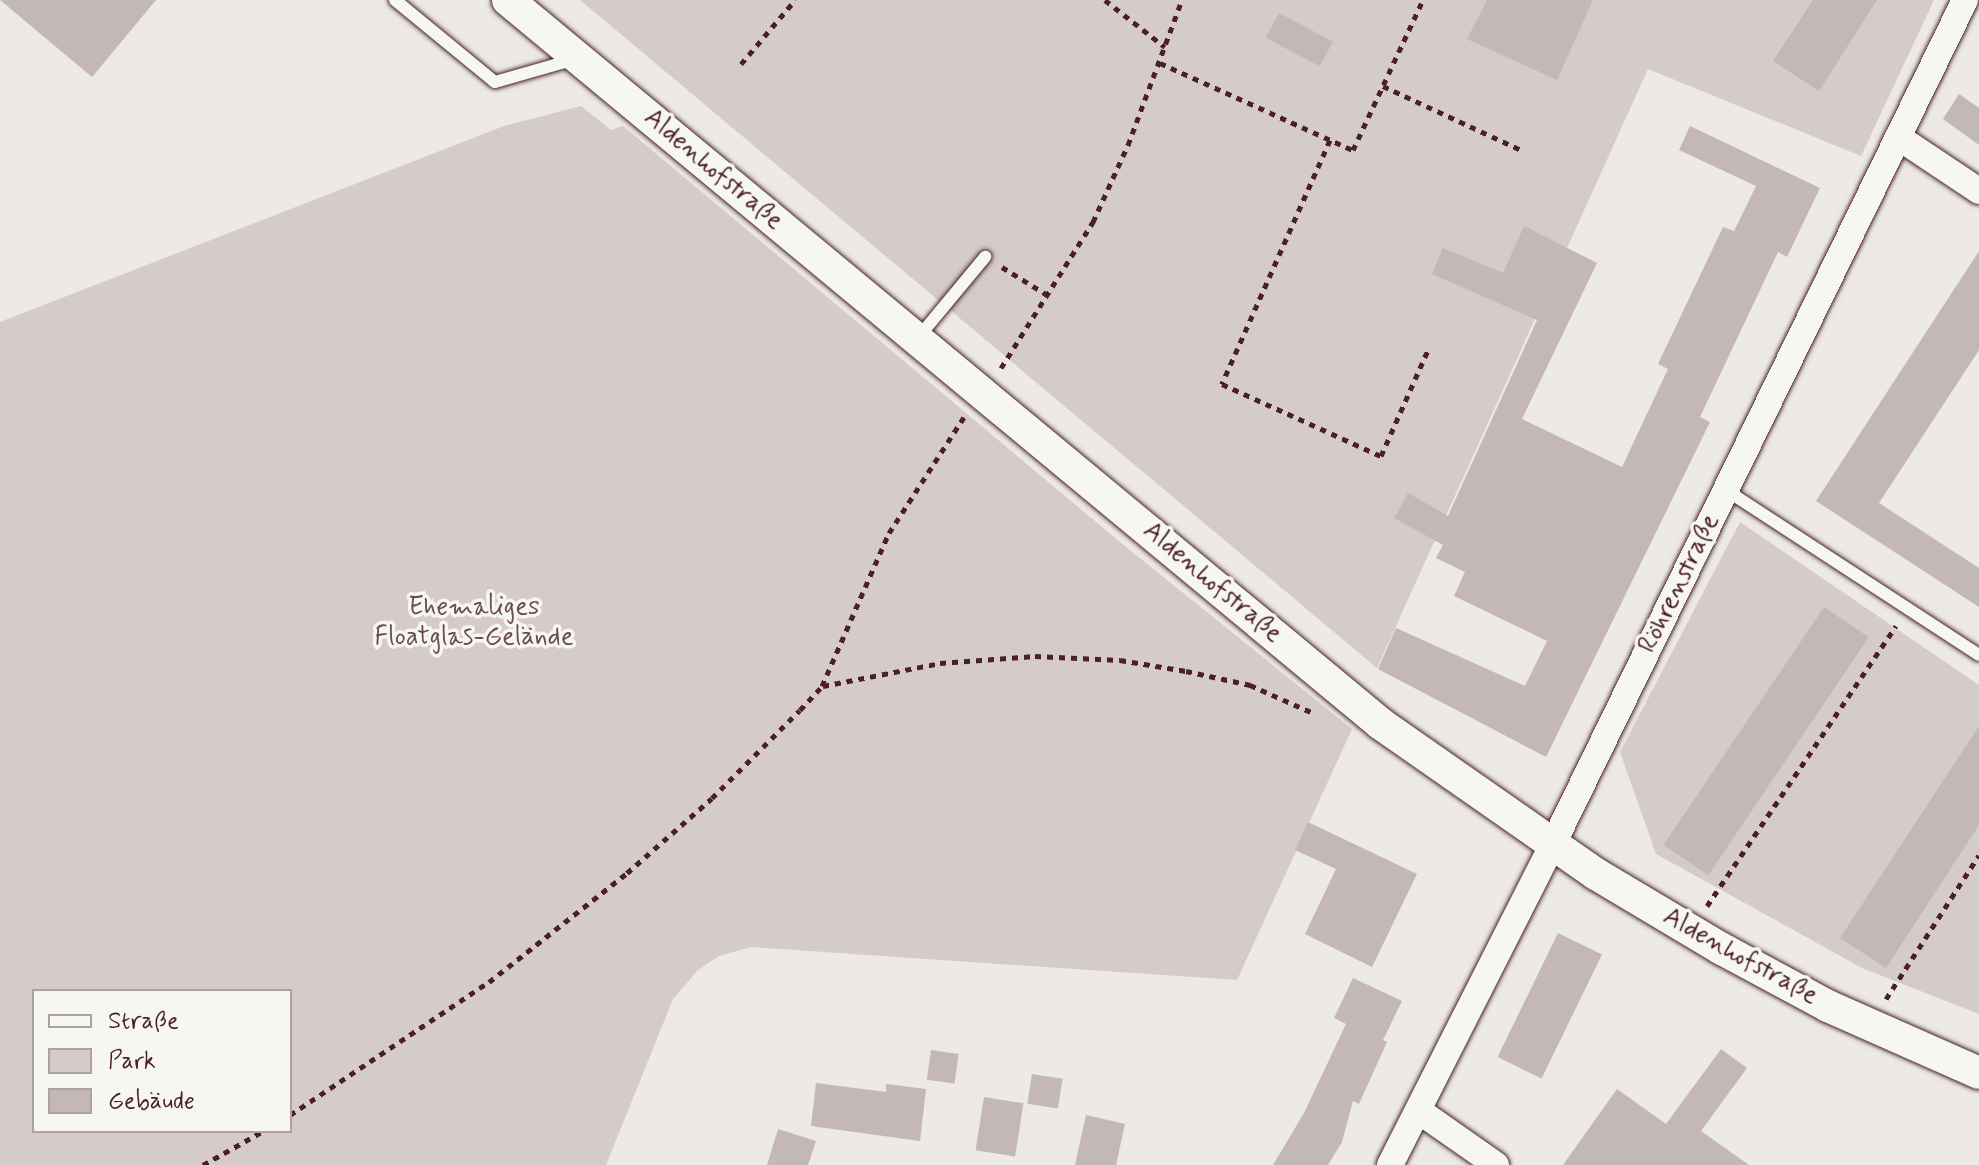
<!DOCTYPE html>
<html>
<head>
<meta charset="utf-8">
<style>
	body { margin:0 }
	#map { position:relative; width:1979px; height:1165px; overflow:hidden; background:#ece9e6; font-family:Mynerve,sans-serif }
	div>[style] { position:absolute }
	.green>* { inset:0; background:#d4cbca }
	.building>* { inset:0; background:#c4b7b7; transform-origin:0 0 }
	.path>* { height:5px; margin-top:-2.5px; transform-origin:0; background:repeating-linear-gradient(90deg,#4a1f2b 0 6px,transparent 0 12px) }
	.roads { filter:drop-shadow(0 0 2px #4a1f2b) drop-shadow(0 0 2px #4a1f2b) }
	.service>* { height:12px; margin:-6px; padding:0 6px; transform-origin:6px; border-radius:6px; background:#f6f6f2 }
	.minor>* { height:26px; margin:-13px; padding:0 13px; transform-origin:13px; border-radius:13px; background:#f6f6f2 }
	.tertiary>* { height:32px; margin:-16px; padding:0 16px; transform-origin:16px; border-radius:16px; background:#f6f6f2 }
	span { translate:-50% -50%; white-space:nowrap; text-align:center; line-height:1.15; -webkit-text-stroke:7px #f6f6f2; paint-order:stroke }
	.street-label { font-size:26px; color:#4a1f2b }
	.park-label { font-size:26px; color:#6c4a53 }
	.legend { position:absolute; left:32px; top:989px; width:260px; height:144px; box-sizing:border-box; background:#f6f6f2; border:2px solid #b1a0a2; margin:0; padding:10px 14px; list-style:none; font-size:24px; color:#4a1f2b }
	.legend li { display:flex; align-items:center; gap:16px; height:40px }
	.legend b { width:40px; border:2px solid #b1a0a2 }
</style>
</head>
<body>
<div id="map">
	<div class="green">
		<div style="clip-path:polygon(580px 0,1934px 0,1861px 156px,1648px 69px,1377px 668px)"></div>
		<div style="clip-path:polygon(evenodd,581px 106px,611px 130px,623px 126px,1120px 542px,1352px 729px,1237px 980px,751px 947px,719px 956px,698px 970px,673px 999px,606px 1165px,0 1165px,0 322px,504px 126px,581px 106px,34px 991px,290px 991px,290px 1131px,34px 1131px,34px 991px)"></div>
		<div style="clip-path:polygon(1740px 522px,1979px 685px,1979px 1014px,1862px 968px,1656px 854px,1620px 752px)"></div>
	</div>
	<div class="building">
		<div style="clip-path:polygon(0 0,156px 0,92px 77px)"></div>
		<div style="clip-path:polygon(1487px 0,1593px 0,1557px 80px,1467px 39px)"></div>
		<div style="clip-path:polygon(1813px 0,1877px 0,1819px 91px,1773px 61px)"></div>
		<div style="left:1279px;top:13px;width:61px;height:28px;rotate:28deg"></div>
		<div style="clip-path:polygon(1959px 94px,1979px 108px,1979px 145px,1943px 119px)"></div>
		<div style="clip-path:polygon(1690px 126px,1820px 188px,1787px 257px,1778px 252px,1700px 417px,1710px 422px,1546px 757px,1378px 669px,1396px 628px,1525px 686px,1547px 641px,1454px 596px,1465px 572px,1436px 558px,1443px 545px,1394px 518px,1408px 493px,1448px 516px,1537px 320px,1432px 274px,1443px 248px,1503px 273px,1524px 226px,1597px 263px,1522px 419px,1622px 467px,1668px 369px,1658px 364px,1723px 227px,1734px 231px,1756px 186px,1679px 150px)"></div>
		<div style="clip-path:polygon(1979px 251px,1979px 350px,1879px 503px,1979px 568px,1979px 607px,1816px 501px)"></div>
		<div style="left:1824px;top:607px;width:54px;height:287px;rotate:34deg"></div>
		<div style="clip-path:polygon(1979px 726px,1979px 825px,1886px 968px,1840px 938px)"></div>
		<div style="clip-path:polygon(1308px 822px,1417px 874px,1372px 967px,1305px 934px,1336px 869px,1295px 850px)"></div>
		<div style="left:1558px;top:933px;width:49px;height:138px;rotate:26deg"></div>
		<div style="clip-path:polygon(1353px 978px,1402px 1001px,1383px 1040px,1387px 1042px,1359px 1104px,1353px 1101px,1342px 1142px,1328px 1165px,1273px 1165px,1304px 1113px,1346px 1024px,1334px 1018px)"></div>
		<div style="clip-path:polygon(1721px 1049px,1747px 1068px,1701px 1131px,1749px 1165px,1563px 1165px,1617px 1089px,1666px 1124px)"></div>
		<div style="left:931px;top:1050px;width:28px;height:30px;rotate:8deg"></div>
		<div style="left:1032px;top:1074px;width:31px;height:30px;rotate:9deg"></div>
		<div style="clip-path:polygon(816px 1083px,886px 1092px,886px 1084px,926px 1089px,920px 1141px,811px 1126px)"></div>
		<div style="left:984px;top:1097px;width:40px;height:54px;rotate:9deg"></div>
		<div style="clip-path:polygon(1086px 1115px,1125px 1124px,1116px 1165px,1075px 1165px)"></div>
		<div style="clip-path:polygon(778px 1129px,816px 1141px,808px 1165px,767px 1165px)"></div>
	</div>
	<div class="path">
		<div style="left:1105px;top:0;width:76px;rotate:38.1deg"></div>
		<div style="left:1160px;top:63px;width:212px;rotate:24.3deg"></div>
		<div style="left:1353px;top:150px;width:166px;rotate:-65deg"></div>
		<div style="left:741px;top:64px;width:84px;rotate:-49.8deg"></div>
		<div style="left:1383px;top:86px;width:154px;rotate:24.9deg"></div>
		<div style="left:1330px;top:140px;width:267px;rotate:113.9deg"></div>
		<div style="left:1222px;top:384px;width:175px;rotate:24.4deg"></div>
		<div style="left:1381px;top:456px;width:116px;rotate:-66.1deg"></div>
		<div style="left:1002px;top:267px;width:55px;rotate:31.7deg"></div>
		<div style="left:1001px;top:368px;width:173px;rotate:-57.8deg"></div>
		<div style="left:1093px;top:222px;width:85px;rotate:-65.6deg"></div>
		<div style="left:1128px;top:145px;width:155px;rotate:-69.6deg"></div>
		<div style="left:823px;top:686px;width:119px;rotate:-11.1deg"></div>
		<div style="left:940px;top:663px;width:95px;rotate:-4.2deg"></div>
		<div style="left:1035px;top:656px;width:85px;rotate:2.7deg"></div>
		<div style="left:1120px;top:660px;width:67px;rotate:9.5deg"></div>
		<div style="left:1186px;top:671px;width:66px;rotate:12.3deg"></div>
		<div style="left:1250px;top:685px;width:67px;rotate:23.9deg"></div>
		<div style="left:1707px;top:906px;width:338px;rotate:-56deg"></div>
		<div style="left:1886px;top:999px;width:171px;rotate:-57.1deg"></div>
		<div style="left:290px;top:1115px;width:239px;rotate:-33.8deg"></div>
		<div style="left:489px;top:982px;width:176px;rotate:-38.3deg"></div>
		<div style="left:627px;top:873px;width:113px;rotate:-41.4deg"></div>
		<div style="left:712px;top:798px;width:124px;rotate:-45deg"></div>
		<div style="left:800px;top:710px;width:33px;rotate:-47deg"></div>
		<div style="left:822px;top:686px;width:167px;rotate:-66.4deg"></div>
		<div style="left:889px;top:533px;width:138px;rotate:-57.1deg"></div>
		<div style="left:203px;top:1165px;width:69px;rotate:-29.5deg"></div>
	</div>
	<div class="roads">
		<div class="service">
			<div style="left:395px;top:0;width:129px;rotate:39.4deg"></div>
			<div style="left:495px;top:82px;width:80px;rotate:-15.9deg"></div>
			<div style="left:917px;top:339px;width:107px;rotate:-50.3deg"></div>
			<div style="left:1726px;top:490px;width:302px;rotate:33.1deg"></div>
		</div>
		<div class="minor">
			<div style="left:1898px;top:137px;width:97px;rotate:33.7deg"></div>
			<div style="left:1419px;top:1111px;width:94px;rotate:35deg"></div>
			<div style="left:1390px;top:1165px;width:360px;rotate:-63.1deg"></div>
			<div style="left:1553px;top:844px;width:939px;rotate:-63.98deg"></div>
		</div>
		<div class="tertiary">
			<div style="left:508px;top:0;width:1134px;rotate:39.67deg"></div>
			<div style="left:1381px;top:724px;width:262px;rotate:34.9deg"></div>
			<div style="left:1596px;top:874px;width:147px;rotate:30.8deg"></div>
			<div style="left:1722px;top:949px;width:120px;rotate:28.3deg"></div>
			<div style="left:1828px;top:1006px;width:165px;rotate:23.9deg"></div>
		</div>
	</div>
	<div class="street-label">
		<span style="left:713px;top:170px;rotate:40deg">Aldenhofstraße</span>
		<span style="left:1212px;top:583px;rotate:40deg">Aldenhofstraße</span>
		<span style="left:1680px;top:584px;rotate:-64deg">Röhrenstraße</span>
		<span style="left:1740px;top:957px;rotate:29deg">Aldenhofstraße</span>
	</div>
	<div class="park-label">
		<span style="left:474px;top:623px">Ehemaliges<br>Floatglas-Gelände</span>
	</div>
	<ul class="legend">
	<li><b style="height:10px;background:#f6f6f2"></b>Straße</li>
	<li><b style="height:22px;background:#d4cbca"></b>Park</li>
	<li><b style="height:22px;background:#c4b7b7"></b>Gebäude</li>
	</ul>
</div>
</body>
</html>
